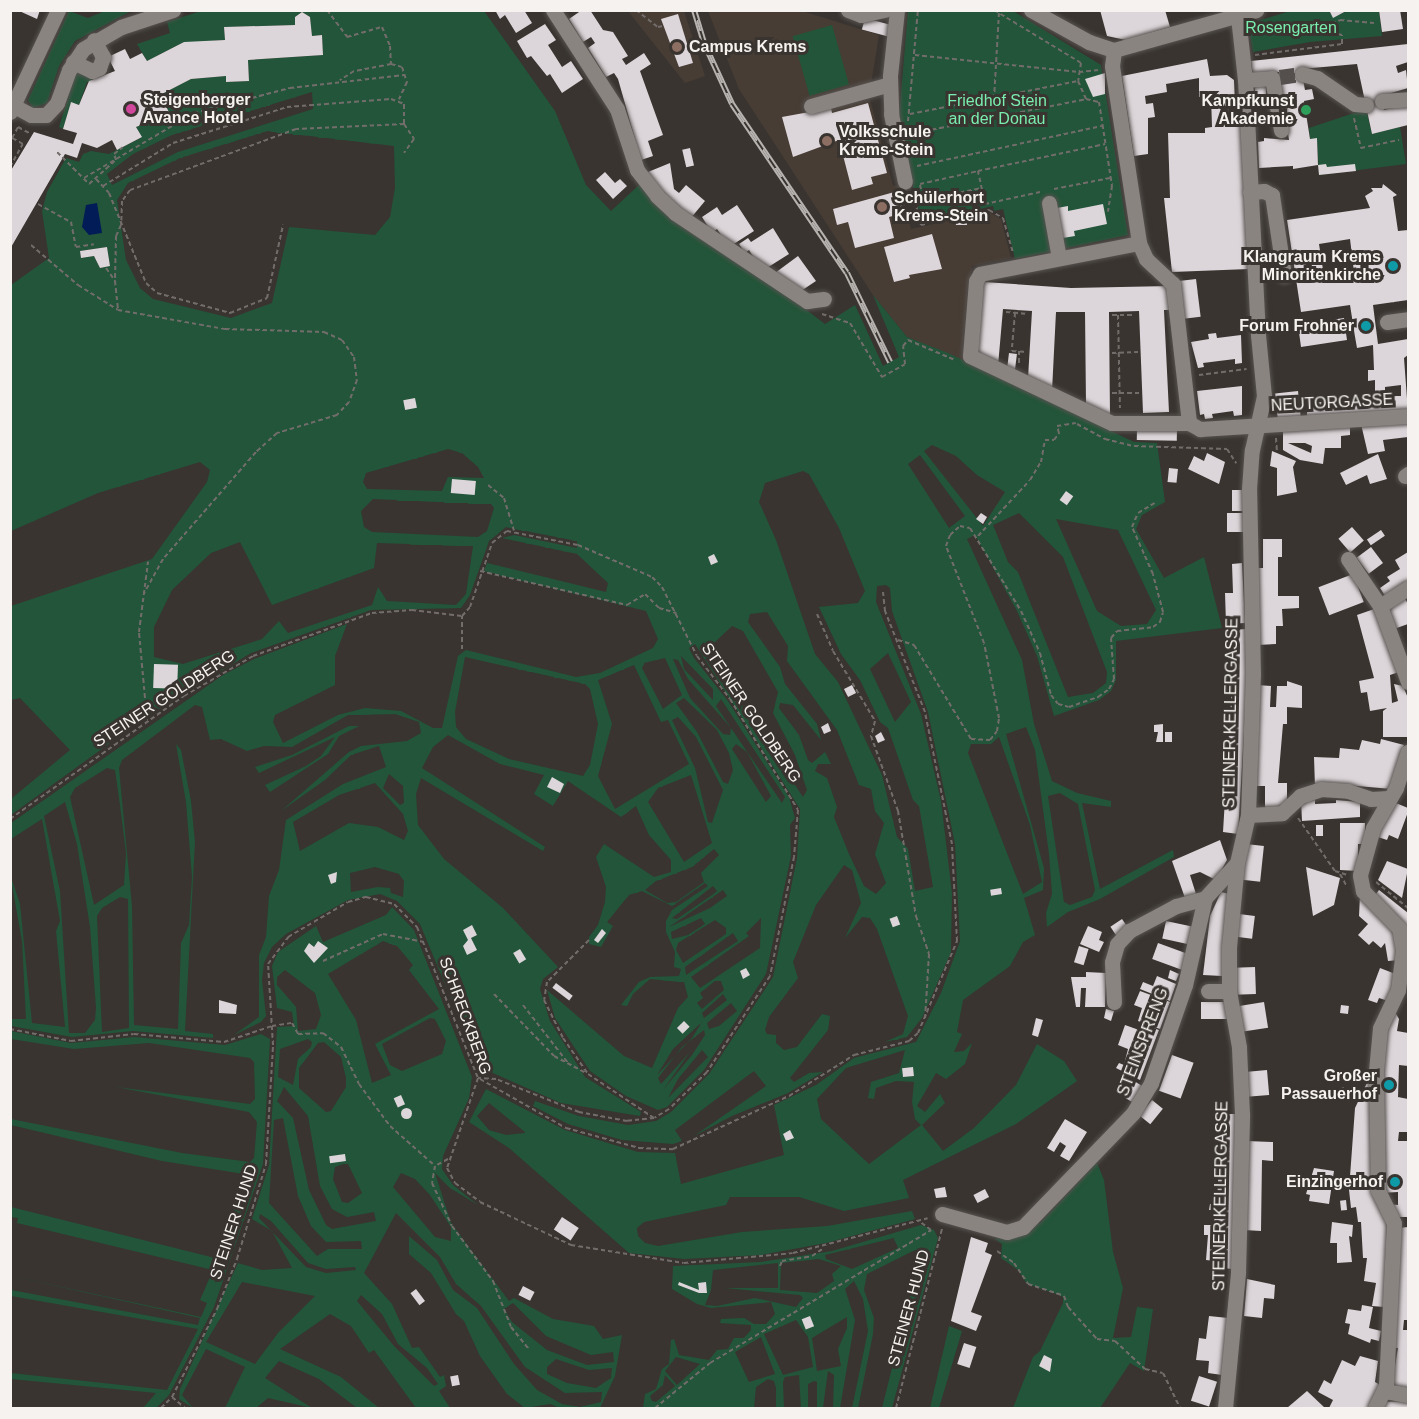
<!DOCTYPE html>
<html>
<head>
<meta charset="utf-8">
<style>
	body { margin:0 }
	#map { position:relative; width:1419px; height:1419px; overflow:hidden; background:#393430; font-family:Arial,sans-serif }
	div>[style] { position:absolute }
	.built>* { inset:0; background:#473d35 }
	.green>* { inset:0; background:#225539; transform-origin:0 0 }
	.water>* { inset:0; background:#011c56 }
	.building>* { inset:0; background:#dcd5d9; transform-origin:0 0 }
	.round { border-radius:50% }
	.minor-tunnel>* { height:15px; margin-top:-7.5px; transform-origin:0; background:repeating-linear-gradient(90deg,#55504d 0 15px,transparent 0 23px) }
	.path>* { height:2px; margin-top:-1px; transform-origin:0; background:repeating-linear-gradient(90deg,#726d6a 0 4.5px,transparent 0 7.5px) }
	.roads { filter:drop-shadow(0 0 2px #575350) drop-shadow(0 0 2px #575350) }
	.minor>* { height:15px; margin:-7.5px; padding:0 7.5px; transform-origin:7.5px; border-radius:7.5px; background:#8a8480 }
	.rail>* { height:6px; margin-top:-3px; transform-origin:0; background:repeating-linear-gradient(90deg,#393430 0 11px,#b7b3b0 0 22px); box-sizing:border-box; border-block:2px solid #b7b3b0 }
	.dots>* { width:16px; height:16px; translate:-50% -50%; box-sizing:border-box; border:3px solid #393430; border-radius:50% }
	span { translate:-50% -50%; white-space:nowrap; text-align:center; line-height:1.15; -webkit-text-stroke:6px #393430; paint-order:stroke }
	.park-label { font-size:16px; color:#7aeeae }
	.poi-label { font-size:16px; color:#f5f2ef; font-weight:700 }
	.left { translate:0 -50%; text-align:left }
	.right { translate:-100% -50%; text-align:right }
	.street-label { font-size:16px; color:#f5f2ef }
	.frame { position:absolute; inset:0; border:12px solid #f5f2ef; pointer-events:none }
</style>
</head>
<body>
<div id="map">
	<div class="built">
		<div style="clip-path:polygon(628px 11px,684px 11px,705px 76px,685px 83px)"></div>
		<div style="clip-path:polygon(708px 11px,802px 11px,879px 35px,869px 96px,893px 186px,900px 185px,911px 229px,989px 212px,1001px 219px,1011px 258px,972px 266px,963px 361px,907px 337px,873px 295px,739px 89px)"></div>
	</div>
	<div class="green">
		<div style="clip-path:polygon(69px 11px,88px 18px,105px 11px,131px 11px,75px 41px,59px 66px,47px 103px,33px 108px,28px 100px)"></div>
		<div style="clip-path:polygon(evenodd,201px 11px,484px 11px,555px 111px,586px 185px,611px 211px,640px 184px,825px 324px,855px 305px,883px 366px,899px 357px,873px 295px,907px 337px,948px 353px,1134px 442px,1157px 443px,1165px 502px,1142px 515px,1136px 529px,1164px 578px,1204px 557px,1222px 628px,1116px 641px,1116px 680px,1111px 691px,1099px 700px,1054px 716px,1037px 656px,1017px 611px,975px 535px,967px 539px,1022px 660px,1034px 724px,1052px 781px,1077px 793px,1111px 801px,1111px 807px,1082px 803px,1100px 889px,1173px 850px,1174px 857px,1100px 899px,1068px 912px,1047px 927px,1046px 913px,1052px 894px,1049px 854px,1035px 750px,1026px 727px,1006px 734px,1044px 868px,1043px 890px,1024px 898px,1035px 935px,1023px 942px,1010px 966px,963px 1000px,957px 1032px,962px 1034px,954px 1052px,964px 1051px,972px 1043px,965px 1064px,946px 1079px,936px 1073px,917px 1106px,925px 1112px,940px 1094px,945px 1103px,922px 1125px,943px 1151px,974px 1128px,1016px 1085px,1037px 1044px,1064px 1061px,1077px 1081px,1016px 1124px,903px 1180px,909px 1198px,844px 1211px,799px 1197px,730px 1197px,726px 1205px,644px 1222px,637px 1228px,638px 1236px,645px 1243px,658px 1246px,742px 1232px,827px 1226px,912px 1211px,915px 1219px,826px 1243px,761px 1255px,684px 1259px,629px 1253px,509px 1148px,469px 1122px,486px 1089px,565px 1130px,638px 1152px,675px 1153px,681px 1184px,784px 1155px,774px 1105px,816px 1085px,854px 1058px,916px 1042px,941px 993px,960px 941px,955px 844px,928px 712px,892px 611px,890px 588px,886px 585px,877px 586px,876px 602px,921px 714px,941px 801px,952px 893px,951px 952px,922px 1018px,907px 1037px,885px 1042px,903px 1034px,908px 1016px,877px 929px,870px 918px,862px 917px,845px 938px,861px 903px,852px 870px,844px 865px,816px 905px,793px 962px,798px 978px,769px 1017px,765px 1030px,767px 1034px,776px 1035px,776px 1043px,784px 1050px,797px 1047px,822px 1014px,830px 1016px,828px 1030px,790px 1078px,794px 1082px,809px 1073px,823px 1072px,788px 1093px,732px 1116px,694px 1136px,766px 1086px,754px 1071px,675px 1130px,682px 1141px,673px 1144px,622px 1140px,568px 1124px,533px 1106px,535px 1101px,579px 1116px,628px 1125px,656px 1121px,671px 1112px,709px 1074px,773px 977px,797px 858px,800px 809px,695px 644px,689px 648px,694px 658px,728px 701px,789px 797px,795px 818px,790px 825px,791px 856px,766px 974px,704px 1070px,667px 1107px,658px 1110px,626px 1096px,590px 1071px,555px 1018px,547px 990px,624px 1056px,652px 1068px,678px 1008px,688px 997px,684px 982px,650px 979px,633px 994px,627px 1006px,621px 1005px,639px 982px,650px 977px,679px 976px,681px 969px,674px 967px,675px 952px,666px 932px,666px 921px,672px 910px,708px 886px,705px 883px,672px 906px,642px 891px,629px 895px,607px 922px,613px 926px,601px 947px,589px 944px,589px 937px,598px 925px,605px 902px,606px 887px,596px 857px,604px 844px,654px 877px,671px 872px,671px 860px,649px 835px,636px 806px,621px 817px,568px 781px,553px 806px,534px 794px,544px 775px,500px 764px,448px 735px,433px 747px,422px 768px,545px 847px,543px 851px,421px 778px,416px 794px,418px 825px,444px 859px,503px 908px,558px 967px,543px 979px,540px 989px,550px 1021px,585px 1077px,641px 1112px,640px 1116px,561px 1103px,486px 1070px,476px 1059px,420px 924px,397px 901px,380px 894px,348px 900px,286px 934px,272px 947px,264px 963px,262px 980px,266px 1016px,261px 1022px,234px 1035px,259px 1017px,259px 955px,266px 937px,269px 896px,279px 870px,286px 820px,343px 784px,386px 767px,379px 746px,351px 755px,325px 780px,281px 811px,349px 752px,361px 746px,407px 741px,421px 733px,419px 722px,395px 714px,348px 715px,292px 747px,264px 746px,247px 751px,221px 739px,210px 740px,202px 707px,195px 705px,122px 760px,119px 768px,132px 906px,134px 1025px,178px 1029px,181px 943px,189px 925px,192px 877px,186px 802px,176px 744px,181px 750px,191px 801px,195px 842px,185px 1031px,213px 1034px,213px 1038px,133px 1031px,72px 1037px,11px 1026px,11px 1019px,26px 1019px,22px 941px,10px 874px,20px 904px,32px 1023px,65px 1027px,56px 931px,60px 921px,42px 819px,11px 839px,11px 823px,223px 675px,254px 659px,347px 624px,335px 656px,335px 685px,275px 715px,273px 722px,283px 743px,338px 715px,365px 708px,401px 711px,433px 728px,442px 728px,458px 656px,466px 650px,576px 677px,600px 673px,653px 648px,658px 639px,646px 611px,484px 571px,487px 563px,606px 592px,608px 583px,577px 554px,502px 538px,514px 535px,577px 548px,577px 541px,506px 527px,489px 541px,470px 595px,461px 608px,371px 610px,251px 653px,143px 719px,11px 815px,11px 799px,70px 750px,20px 698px,11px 700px,11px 606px,152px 559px,207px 482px,210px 470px,200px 462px,98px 493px,11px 531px,11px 285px,49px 258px,42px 211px,47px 192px,66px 158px,79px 162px,83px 154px,91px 151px,109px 154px,141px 138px,136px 127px,170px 114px,160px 95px,191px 79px,226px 76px,226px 82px,249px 81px,248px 60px,323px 55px,322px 35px,312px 36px,310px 17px,302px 12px,295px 17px,295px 25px,224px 27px,225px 40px,184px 42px,147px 61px,137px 44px,170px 33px,167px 22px,201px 11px,312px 92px,313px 109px,178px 152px,112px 185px,107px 174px,133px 154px,172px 135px,312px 92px,201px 11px,267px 131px,394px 146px,395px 188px,390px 217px,375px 235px,289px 227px,272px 303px,231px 318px,153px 299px,140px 288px,126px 260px,117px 200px,128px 183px,180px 158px,267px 131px,201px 11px,107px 247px,110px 266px,100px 268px,94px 256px,81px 258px,80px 251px,107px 247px,201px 11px,932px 445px,956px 456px,977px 475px,1005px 492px,983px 526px,924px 451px,932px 445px,201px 11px,448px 449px,462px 453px,478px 467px,484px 478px,448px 477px,442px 491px,367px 489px,363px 482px,366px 473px,448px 449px,201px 11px,920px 455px,965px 516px,949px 528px,908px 464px,920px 455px,201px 11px,803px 471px,809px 474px,839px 528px,865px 591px,858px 603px,819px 607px,841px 654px,860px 680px,880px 722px,888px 728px,913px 800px,919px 806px,933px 887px,915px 891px,908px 849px,897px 837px,882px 775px,838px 682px,815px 654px,776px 540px,759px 502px,765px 483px,803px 471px,201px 11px,373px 499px,491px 504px,494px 508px,487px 531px,478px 537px,372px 532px,364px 527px,361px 511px,373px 499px,201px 11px,1019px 513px,1063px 557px,1107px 672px,1106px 683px,1093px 693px,1068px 697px,1018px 572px,1008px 562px,993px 525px,1019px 513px,201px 11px,1056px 519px,1118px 530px,1156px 610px,1147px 624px,1121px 626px,1097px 611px,1056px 519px,201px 11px,240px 542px,272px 605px,374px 568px,377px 543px,473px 546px,466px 594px,456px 605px,387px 601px,378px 587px,372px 605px,288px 633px,279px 621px,262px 639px,183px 664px,154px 657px,154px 627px,172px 590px,211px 553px,240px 542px,201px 11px,767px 612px,788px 646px,787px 661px,837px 730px,859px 785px,871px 789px,875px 811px,884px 823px,875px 854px,886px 883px,876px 894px,864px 886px,849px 854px,834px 817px,837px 807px,827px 778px,815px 771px,818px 764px,831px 764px,825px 752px,812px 763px,808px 760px,799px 735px,779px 708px,780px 703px,793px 705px,821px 740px,817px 724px,785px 684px,780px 667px,748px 622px,750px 614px,767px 612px,201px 11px,732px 626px,743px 631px,778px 692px,773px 713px,795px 755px,807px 790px,803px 797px,712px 660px,714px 643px,732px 626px,201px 11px,888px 653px,911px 702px,895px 722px,870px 669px,888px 653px,201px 11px,681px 656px,713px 689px,713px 700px,684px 669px,681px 656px,201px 11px,465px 657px,585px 684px,590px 689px,598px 724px,590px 765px,583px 776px,509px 759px,466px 739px,456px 727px,455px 712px,465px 657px,201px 11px,665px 658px,682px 695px,663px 709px,642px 668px,644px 663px,665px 658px,201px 11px,673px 659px,678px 660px,688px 679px,731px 728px,730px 735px,723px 734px,690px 698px,673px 659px,201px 11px,634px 665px,661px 722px,668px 720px,689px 764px,615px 809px,598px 776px,612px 724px,598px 680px,634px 665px,201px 11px,684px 698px,717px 730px,729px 753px,733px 770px,728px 784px,723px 782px,697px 732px,676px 703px,684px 698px,201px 11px,721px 699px,785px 797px,782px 803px,716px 706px,721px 699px,201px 11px,678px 717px,696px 737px,723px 790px,712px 823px,708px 822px,695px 768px,672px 720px,678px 717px,201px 11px,999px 737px,1030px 825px,1042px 882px,1023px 894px,968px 753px,971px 744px,991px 744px,999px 737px,201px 11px,736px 744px,747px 752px,771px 796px,766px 802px,732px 749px,736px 744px,201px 11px,107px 768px,115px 770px,120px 805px,126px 853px,124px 885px,94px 905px,70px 797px,75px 788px,107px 768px,201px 11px,389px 774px,403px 786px,404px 803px,400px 805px,383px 788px,389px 774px,201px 11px,691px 775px,712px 843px,684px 862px,648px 802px,658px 788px,691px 775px,201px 11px,375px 783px,403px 814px,408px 831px,404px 840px,378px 827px,349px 823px,300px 851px,293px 822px,339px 795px,375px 783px,201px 11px,1060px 793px,1078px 804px,1095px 890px,1092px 897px,1070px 905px,1064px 902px,1048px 796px,1060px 793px,201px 11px,65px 802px,77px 844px,90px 927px,96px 1008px,95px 1020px,85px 1033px,69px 1033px,60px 891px,44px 816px,65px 802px,201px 11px,714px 849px,719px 855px,701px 873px,704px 882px,676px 902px,667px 903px,645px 890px,656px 881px,692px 867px,714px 849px,201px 11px,375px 867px,399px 874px,404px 881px,403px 897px,391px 893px,390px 888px,378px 887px,351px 892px,350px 873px,375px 867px,201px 11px,713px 886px,717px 891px,712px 895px,677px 919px,672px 918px,713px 886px,201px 11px,723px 890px,727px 896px,710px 908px,669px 927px,723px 890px,201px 11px,120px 897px,128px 899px,129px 1028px,102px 1032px,97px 916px,102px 908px,120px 897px,201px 11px,701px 918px,705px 924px,688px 935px,672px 939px,671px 932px,701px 918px,201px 11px,761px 918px,760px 948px,700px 988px,691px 977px,749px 936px,746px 933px,761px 918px,201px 11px,715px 920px,726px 928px,726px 934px,683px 963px,676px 950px,678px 943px,715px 920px,201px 11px,733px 933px,738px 941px,686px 975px,685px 967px,733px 933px,201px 11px,715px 981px,721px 981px,724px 990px,702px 1009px,697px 1003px,703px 998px,700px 993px,715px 981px,201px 11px,723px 994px,727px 1000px,704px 1018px,702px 1013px,723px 994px,201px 11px,731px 1003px,737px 1011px,719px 1026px,709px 1029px,707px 1023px,731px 1003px,201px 11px,702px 1022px,692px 1038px,657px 1075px,673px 1049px,702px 1022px,201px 11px,704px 1030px,705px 1035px,692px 1055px,663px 1090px,690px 1052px,661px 1084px,658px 1078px,682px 1047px,704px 1030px,201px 11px,702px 1050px,708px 1057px,668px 1098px,678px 1079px,702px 1050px,201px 11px,905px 1050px,899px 1073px,871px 1082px,868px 1098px,874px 1099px,876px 1088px,896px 1081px,914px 1082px,912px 1102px,915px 1119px,921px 1125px,869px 1164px,821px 1119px,817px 1099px,846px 1068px,905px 1050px,201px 11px,489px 1103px,525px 1132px,525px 1133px,506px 1135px,489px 1130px,477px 1116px,489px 1103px)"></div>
		<div style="clip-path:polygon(908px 11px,1013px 11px,1101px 65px,1128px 235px,1015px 259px,1003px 209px,994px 211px,993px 206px,922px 222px,898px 128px)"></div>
		<div style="clip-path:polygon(1290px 11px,1329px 11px,1333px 17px,1348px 11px,1379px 11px,1382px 36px,1310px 42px,1253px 52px,1248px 24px)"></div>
		<div style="left:832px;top:25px;width:62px;height:41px;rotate:74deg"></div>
		<div style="clip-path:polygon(76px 72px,89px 76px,94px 81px,87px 82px,79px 105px,71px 103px,63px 129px,59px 127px)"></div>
		<div style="clip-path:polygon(1366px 109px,1372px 134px,1400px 127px,1406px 164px,1319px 175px,1317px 139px,1310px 139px,1309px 128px)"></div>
		<div style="clip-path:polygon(349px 726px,359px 726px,339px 736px,328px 754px,270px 792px,265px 785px,306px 766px,321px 756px,335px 737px,259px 773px,255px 767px,292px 755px)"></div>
		<div style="clip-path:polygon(evenodd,392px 907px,414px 930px,472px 1077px,469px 1098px,443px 1156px,442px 1169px,453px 1185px,478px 1205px,450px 1188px,435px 1173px,451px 1223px,509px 1301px,514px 1298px,553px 1319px,594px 1326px,603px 1339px,622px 1335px,615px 1376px,600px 1408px,560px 1408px,550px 1404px,525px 1408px,507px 1394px,480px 1356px,464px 1321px,456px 1314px,431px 1273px,409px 1254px,409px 1236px,437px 1260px,453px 1290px,477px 1308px,514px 1364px,537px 1390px,562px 1404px,580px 1407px,601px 1402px,602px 1392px,565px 1393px,525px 1367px,481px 1306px,456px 1284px,440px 1257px,396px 1213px,364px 1273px,392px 1304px,412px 1348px,419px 1347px,440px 1377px,444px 1375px,446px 1386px,439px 1391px,450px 1408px,416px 1408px,374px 1350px,369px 1353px,351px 1326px,330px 1314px,280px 1349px,341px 1377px,379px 1408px,357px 1408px,319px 1379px,279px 1361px,265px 1378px,312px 1408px,268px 1398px,256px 1408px,225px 1408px,245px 1367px,206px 1349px,182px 1395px,193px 1408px,179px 1399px,180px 1389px,238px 1263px,262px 1270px,292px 1268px,272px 1231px,252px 1219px,269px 1165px,277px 1027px,294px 1026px,292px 1012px,277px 1008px,272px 966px,278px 952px,316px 926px,323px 942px,386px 915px,392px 907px,383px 941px,397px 946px,413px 965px,409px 970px,439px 1009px,375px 1044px,391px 1075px,372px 1083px,356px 1020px,328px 974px,383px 941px,392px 907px,285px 970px,315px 993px,321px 1015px,316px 1029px,298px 1031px,296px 1007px,277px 985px,277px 977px,285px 970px,392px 907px,430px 1018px,435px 1019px,446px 1041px,442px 1054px,402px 1071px,390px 1065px,382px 1044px,430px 1018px,392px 907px,308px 1039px,312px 1042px,311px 1047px,298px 1059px,293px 1085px,278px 1077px,280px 1049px,308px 1039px,392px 907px,324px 1042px,341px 1057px,346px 1078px,346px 1087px,331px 1111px,326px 1112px,299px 1088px,299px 1068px,318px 1043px,324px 1042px,392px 907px,284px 1087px,308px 1116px,320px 1186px,332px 1209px,347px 1217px,374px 1212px,376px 1221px,332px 1229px,326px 1225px,309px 1190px,293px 1118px,277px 1101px,284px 1087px,392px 907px,283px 1118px,298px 1196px,311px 1226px,326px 1242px,361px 1241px,362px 1249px,328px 1249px,317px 1256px,269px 1203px,274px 1120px,283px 1118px,392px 907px,343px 1164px,348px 1164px,362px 1193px,348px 1203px,342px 1202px,333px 1179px,335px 1167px,343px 1164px,392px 907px,401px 1173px,415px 1179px,430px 1195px,451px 1227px,451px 1241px,435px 1237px,393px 1187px,401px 1173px,392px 907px,260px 1214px,271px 1221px,308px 1263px,326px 1269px,355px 1267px,356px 1270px,326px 1273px,306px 1267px,259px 1218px,260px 1214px,392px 907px,242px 1282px,315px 1296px,278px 1333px,255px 1364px,206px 1342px,242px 1282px,392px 907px,361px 1295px,382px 1314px,398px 1344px,427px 1368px,438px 1384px,434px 1386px,394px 1346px,357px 1301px,361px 1295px,392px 907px,513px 1303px,546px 1336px,591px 1355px,613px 1352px,614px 1362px,587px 1365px,547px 1350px,512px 1322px,504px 1309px,513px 1303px,392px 907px,556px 1359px,589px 1370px,612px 1368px,611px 1378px,596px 1388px,567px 1383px,547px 1374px,547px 1367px,556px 1359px)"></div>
		<div style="clip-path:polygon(11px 1031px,71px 1043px,134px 1037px,225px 1045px,261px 1034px,270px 1039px,263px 1164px,214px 1307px,169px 1395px,156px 1408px,143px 1408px,156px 1393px,11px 1379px,11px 1373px,167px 1390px,198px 1329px,11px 1296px,11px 1290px,198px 1325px,200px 1318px,11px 1276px,201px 1317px,207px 1303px,200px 1300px,213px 1270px,17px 1223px,18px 1218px,11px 1217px,11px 1207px,219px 1259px,244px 1174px,162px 1161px,11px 1125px,11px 1119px,182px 1153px,250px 1162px,254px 1158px,257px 1122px,249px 1112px,116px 1087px,250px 1104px,255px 1099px,254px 1062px,250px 1058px,149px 1043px,74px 1049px,11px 1039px)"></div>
		<div style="clip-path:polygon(1097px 1163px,1104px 1180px,1113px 1252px,1123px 1288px,1113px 1338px,1131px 1337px,1137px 1307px,1153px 1309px,1144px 1371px,1130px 1363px,1100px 1408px,1013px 1408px,1033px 1357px,1040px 1351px,1063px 1303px,1063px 1297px,1054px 1293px,1027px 1284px,1018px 1270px,1001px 1258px,1002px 1244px,995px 1239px,1022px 1234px,1040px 1223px)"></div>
		<div style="clip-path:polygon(evenodd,921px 1225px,934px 1230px,938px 1238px,892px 1408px,882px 1408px,920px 1256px,915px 1250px,867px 1274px,864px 1290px,874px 1318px,873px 1334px,858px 1408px,852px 1408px,868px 1331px,863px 1299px,854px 1281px,845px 1289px,855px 1320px,840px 1408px,833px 1408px,834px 1375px,828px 1371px,823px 1408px,817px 1408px,817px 1382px,814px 1381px,808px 1384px,808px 1408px,801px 1408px,799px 1375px,785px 1377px,783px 1382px,784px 1408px,776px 1408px,776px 1388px,774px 1381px,768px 1379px,756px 1387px,754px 1408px,643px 1408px,645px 1394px,656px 1389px,662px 1369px,669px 1364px,671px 1340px,674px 1339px,679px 1355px,709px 1360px,717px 1350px,728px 1349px,734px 1338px,744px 1338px,751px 1330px,751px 1325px,720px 1323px,721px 1319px,744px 1318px,754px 1324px,766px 1324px,775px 1314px,771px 1302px,711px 1308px,697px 1304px,672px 1289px,673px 1266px,761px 1262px,832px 1251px,921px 1225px,894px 1238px,898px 1248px,852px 1269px,826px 1259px,825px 1255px,894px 1238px,921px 1225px,819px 1259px,841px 1266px,832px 1274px,834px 1281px,817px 1293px,780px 1290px,781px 1263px,819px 1259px,921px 1225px,778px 1263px,778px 1288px,725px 1288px,800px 1295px,803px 1298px,796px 1307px,755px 1298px,717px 1306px,705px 1305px,711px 1290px,713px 1270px,778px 1263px,921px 1225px,847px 1317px,847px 1328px,838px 1349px,841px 1366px,817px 1371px,812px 1338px,847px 1317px,921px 1225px,796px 1320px,808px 1337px,813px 1367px,783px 1375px,764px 1334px,796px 1320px,921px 1225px,761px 1337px,775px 1374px,749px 1382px,735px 1352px,761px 1337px,921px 1225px,676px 1357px,700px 1364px,677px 1385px,665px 1371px,676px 1357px,921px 1225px,665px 1375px,675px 1386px,656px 1402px,652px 1401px,650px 1396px,663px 1385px,665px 1375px)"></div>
		<div style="clip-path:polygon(949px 1326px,962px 1331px,939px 1408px,930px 1408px)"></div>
	</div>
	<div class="water">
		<div style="clip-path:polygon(97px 203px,102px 233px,89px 235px,82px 227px,86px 205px)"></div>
	</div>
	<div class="building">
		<div style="clip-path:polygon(17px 10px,40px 10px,37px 19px)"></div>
		<div style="clip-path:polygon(495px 10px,524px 10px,532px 23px,516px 33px,505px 15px,500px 19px)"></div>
		<div style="clip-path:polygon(582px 10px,590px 10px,603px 30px,613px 32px,628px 56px,622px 59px,626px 65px,644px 53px,651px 64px,640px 71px,663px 135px,648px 141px,653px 156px,641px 160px,618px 79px,614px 73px,606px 77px,588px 48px,595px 43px,591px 37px,583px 42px,569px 19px)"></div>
		<div style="clip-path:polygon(1100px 10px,1165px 10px,1170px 27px,1126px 40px,1107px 36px)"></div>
		<div style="clip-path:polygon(1329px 10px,1348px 10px,1333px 18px)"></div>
		<div style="clip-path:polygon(1379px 10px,1400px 10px,1403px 29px,1382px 32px)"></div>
		<div style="clip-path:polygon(302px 12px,310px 17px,312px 36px,322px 35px,323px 55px,248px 60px,249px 81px,226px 82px,226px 76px,191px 79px,160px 95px,170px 114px,136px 127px,142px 137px,117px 150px,112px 140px,97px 148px,82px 143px,77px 158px,65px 154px,10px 249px,10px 172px,34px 132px,73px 144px,77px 133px,63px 129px,71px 102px,79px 105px,89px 81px,115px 71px,108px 57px,125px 49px,130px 59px,142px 53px,147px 61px,184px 42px,225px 40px,224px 27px,295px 25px,295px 17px)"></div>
		<div style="clip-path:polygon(678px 14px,693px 63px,679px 67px,661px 19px)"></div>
		<div style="left:865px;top:18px;width:28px;height:12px;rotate:15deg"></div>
		<div style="clip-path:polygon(545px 24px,556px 40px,548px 45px,562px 67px,571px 61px,583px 79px,562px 93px,550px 74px,547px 76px,531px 56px,527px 58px,517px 41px)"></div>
		<div style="clip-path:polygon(1408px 44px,1408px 62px,1396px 66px,1398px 73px,1406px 70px,1408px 88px,1381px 96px,1384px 110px,1408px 105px,1408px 125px,1372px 134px,1357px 64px,1301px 69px,1305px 90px,1312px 89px,1314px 99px,1304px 101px,1310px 139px,1317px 138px,1318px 165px,1293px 169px,1293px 166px,1259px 168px,1258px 142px,1264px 141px,1264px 138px,1289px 140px,1279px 72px,1253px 76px,1251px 61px)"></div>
		<div style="clip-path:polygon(1207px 59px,1210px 76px,1227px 75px,1234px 80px,1236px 127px,1242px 127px,1249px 269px,1172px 272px,1164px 198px,1170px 198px,1168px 133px,1205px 133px,1205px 128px,1212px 127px,1211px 96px,1199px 97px,1199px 78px,1166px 84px,1167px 92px,1145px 96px,1146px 104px,1153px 103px,1155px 117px,1148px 118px,1148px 154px,1134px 156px,1122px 76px)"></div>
		<div style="clip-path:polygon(1105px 73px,1105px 94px,1093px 97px,1085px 79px)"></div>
		<div style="left:1255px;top:83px;width:11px;height:16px"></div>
		<div style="clip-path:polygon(868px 103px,887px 173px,871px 177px,873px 184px,852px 190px,839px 140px,793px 157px,782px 117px,831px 108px,832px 113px)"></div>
		<div style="left:690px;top:148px;width:18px;height:8px;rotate:77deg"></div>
		<div style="clip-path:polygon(670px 163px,674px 189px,679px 193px,686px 185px,705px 201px,690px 219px,662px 194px,648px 172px)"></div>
		<div style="clip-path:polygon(1326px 164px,1327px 167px,1355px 164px,1356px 171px,1319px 175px,1318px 165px)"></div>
		<div style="clip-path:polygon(605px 172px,615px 183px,620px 179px,627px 186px,613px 199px,596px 180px)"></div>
		<div style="clip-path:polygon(evenodd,1383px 184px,1397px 195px,1393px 197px,1398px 231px,1408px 230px,1408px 300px,1373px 305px,1378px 344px,1408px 339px,1408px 355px,1404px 358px,1408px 412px,1307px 418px,1307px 409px,1313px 408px,1313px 402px,1375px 402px,1375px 380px,1368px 381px,1368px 370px,1374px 370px,1373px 345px,1357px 348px,1354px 331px,1346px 333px,1347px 340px,1301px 347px,1298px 325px,1344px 318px,1345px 325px,1353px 324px,1350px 305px,1301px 312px,1287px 220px,1370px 208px,1365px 196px,1373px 191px,1371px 188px,1382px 188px,1383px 184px,1350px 239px,1354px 272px,1324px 276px,1319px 244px,1350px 239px,1383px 184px,1401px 385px,1401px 396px,1385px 396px,1385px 387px,1401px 385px)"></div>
		<div style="clip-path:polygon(898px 191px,904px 213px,889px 217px,894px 238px,855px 248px,848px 222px,837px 225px,833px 209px)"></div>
		<div style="clip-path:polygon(1103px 204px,1107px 224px,1074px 231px,1075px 236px,1063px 238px,1057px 208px,1068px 206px,1068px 211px)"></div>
		<div style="clip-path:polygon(737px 205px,754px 231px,729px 247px,717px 229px,712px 233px,702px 217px,717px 207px,722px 215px)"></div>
		<div style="clip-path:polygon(966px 217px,967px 225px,956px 225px,955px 220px)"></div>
		<div style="clip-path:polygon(773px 228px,789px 254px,762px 271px,749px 250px,745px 253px,739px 244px,748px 238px,751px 242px)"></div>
		<div style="clip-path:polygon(932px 234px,942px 269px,909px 275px,910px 278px,894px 282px,884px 247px)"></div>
		<div style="clip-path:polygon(107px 247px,110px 266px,100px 268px,94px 256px,81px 258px,80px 251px)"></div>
		<div style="clip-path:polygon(798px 256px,816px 281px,798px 293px,775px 273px)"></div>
		<div style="left:1196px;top:279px;width:38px;height:17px;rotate:83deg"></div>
		<div style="clip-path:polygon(984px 282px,1071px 288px,1170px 286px,1171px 310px,1164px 310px,1169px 412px,1143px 413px,1139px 311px,1109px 312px,1110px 416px,1086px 405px,1085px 312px,1056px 312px,1052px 391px,1028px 378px,1032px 311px,1003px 309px,998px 366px,975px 352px)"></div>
		<div style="clip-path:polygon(1216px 333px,1217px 338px,1241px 335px,1242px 363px,1235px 364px,1235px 359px,1203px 363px,1204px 367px,1198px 368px,1191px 342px,1209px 339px,1208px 334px)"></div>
		<div style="left:1009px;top:353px;width:8px;height:19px;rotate:7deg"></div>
		<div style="clip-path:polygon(1242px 386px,1242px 415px,1234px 416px,1233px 411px,1212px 414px,1213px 418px,1205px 419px,1204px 414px,1200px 415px,1197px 391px)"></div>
		<div style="left:1298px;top:391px;width:27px;height:23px;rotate:84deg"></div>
		<div style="left:415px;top:398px;width:10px;height:12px;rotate:79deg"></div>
		<div style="clip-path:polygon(1408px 419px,1408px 437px,1383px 440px,1385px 451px,1368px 454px,1361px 424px)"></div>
		<div style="clip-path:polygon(evenodd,1283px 426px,1350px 426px,1350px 435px,1341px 436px,1341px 448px,1325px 448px,1323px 464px,1300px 460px,1283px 450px,1283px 426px,1288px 443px,1305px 443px,1312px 446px,1311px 453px,1288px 443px)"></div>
		<div style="left:1137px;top:428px;width:40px;height:12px;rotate:1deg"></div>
		<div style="clip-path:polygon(1272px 451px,1296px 461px,1293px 467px,1297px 492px,1277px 496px,1277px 468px,1270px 466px)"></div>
		<div style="clip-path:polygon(1207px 453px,1225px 462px,1219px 484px,1188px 469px,1194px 456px,1204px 461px)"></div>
		<div style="clip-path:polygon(1378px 454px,1387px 479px,1370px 484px,1367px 475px,1346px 485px,1340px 473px)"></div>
		<div style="left:1169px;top:468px;width:9px;height:14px;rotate:6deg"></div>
		<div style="left:452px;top:479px;width:24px;height:14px;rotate:5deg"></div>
		<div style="left:1232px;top:490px;width:11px;height:21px"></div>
		<div style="left:1066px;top:491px;width:9px;height:11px;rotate:36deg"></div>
		<div style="clip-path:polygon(981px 513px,987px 517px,983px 524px,976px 519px)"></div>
		<div style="left:1227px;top:513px;width:16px;height:19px"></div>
		<div style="left:1352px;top:527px;width:18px;height:18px;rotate:49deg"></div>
		<div style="left:1381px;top:530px;width:7px;height:17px;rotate:56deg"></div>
		<div style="clip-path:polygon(1263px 539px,1282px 539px,1282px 557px,1278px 557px,1278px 596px,1299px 596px,1299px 608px,1282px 609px,1283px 626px,1276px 626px,1276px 644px,1257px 645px,1255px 568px,1263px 568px)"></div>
		<div style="left:1371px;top:547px;width:20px;height:18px;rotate:53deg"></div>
		<div style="clip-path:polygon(1408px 552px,1408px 585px,1387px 599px,1380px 588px,1390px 581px,1387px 577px,1400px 569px,1395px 560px)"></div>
		<div style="clip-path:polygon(714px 554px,718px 562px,711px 565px,708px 557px)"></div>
		<div style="clip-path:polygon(1242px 563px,1245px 623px,1226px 624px,1225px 593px,1233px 593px,1232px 564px)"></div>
		<div style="left:1353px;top:574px;width:30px;height:37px;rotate:69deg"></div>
		<div style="clip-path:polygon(1404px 597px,1408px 604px,1408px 624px,1394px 629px,1386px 609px)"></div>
		<div style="clip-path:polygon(1377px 608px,1399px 672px,1390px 675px,1392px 703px,1398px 701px,1394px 684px,1403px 686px,1408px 698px,1407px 737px,1383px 737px,1383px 711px,1387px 708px,1370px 711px,1367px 692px,1361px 693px,1359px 681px,1374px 678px,1357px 615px)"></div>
		<div style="clip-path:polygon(1246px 629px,1248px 664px,1238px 834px,1223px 832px,1232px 684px,1231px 630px)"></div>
		<div style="left:154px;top:664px;width:24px;height:24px;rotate:2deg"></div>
		<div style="clip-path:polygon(1287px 681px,1302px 686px,1302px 708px,1287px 707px,1287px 724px,1283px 724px,1278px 783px,1287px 783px,1287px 807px,1265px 807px,1265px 786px,1255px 786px,1257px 685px,1271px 686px,1270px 707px,1276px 707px,1277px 686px,1287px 686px)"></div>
		<div style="left:852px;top:685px;width:9px;height:9px;rotate:63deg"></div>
		<div style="clip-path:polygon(828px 723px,831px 731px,824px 734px,821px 727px)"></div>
		<div style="clip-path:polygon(1163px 724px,1163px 742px,1156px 742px,1158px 732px,1154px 732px,1154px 725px)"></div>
		<div style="clip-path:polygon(881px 732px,885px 740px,878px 743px,875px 736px)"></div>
		<div style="left:1165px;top:732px;width:7px;height:10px"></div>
		<div style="clip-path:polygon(1381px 739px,1404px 745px,1391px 789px,1323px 783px,1315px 787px,1314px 757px,1339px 758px,1340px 748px,1359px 750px,1362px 740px,1380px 744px)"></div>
		<div style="clip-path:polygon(552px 777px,564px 784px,560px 793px,547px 787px)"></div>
		<div style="clip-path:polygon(1315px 800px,1315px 804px,1336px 803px,1336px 800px,1360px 802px,1360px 817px,1302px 821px,1301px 801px)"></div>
		<div style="clip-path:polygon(1391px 801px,1408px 808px,1408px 812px,1398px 839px,1389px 835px,1387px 840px,1378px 837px)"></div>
		<div style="clip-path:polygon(1340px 823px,1365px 823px,1365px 844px,1358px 844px,1358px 871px,1340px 870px)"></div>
		<div style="left:1316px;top:825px;width:7px;height:11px"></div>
		<div style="clip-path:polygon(1220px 840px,1227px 860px,1216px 880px,1200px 872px,1190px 875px,1196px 894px,1185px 898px,1172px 861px)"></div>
		<div style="left:1246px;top:844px;width:18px;height:36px;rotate:6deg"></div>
		<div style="clip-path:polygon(1387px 861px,1408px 869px,1402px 898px,1378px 880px)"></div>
		<div style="clip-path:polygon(1306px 867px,1340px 878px,1334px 905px,1313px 916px)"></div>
		<div style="clip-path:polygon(337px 872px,336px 882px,331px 884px,328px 875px)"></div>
		<div style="left:1001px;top:888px;width:6px;height:11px;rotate:81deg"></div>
		<div style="clip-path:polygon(1379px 890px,1408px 913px,1408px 952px,1373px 898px)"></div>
		<div style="clip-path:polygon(1221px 892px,1230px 894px,1222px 976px,1203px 975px,1210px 916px)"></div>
		<div style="clip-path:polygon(1360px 895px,1391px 922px,1400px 960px,1388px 961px,1385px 943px,1381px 948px,1373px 941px,1369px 945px,1358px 935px,1368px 924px,1359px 916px)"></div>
		<div style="left:1239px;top:914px;width:16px;height:23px;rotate:7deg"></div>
		<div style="left:897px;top:916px;width:9px;height:8px;rotate:69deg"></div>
		<div style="left:1122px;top:919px;width:11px;height:14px;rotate:56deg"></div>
		<div style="left:1166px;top:921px;width:29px;height:18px;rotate:12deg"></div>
		<div style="clip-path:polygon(472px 925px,477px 935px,471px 938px,477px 950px,467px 955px,463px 946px,468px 940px,463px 930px)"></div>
		<div style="clip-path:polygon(1088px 926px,1102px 932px,1099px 940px,1104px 942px,1099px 952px,1080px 944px)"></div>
		<div style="clip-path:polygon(602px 929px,606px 933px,598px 943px,594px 940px)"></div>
		<div style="clip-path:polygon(318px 941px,328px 948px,314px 963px,304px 951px,309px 943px,314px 947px)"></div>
		<div style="left:1158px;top:943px;width:32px;height:17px;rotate:20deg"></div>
		<div style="left:1079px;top:946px;width:10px;height:17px;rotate:17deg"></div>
		<div style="left:520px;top:949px;width:12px;height:8px;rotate:59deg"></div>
		<div style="left:1255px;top:967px;width:27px;height:21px;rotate:88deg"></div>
		<div style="clip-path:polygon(746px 968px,750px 975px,743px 979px,740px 971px)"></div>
		<div style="clip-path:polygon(1380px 968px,1398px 975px,1388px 1001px,1379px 998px,1377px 1003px,1368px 1000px)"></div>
		<div style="clip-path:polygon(1170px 970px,1179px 974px,1176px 981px,1168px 978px)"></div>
		<div style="clip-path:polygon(1086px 972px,1106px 973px,1105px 1007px,1085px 1007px,1086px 988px,1081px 988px,1080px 1007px,1076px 1007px,1071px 977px,1086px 977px)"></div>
		<div style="clip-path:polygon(1157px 976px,1176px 984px,1170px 1001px,1140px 989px,1143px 982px,1153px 986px)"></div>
		<div style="left:556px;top:983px;width:21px;height:6px;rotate:37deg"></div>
		<div style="clip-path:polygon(1140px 991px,1170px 1002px,1160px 1029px,1138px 1021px,1142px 1008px,1134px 1005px)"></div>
		<div style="clip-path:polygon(219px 1000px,237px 1005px,236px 1014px,219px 1013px)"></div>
		<div style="left:1201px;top:1002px;width:26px;height:17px"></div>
		<div style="left:1264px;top:1002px;width:26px;height:25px;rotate:81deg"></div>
		<div style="left:1341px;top:1005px;width:8px;height:8px;rotate:7deg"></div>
		<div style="clip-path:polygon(1106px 1009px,1114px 1011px,1111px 1021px,1104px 1018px)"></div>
		<div style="clip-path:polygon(1395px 1012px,1399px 1019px,1397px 1031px,1408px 1033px,1408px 1066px,1399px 1065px,1398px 1097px,1408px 1099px,1408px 1132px,1399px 1132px,1398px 1141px,1408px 1141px,1408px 1217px,1399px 1217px,1387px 1204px,1398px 1205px,1398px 1192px,1381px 1193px,1379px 1072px,1387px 1017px)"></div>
		<div style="clip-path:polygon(1036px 1018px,1043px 1020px,1038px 1037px,1032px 1035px)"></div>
		<div style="left:684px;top:1021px;width:8px;height:10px;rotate:45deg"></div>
		<div style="clip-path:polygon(1142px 1024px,1159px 1030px,1140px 1080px,1116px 1068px,1119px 1063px,1124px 1065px,1128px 1049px,1118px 1045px,1125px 1025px,1139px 1030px)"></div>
		<div style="left:1172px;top:1055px;width:23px;height:38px;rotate:20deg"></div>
		<div style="left:913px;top:1067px;width:9px;height:11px;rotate:84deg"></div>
		<div style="left:1267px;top:1070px;width:25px;height:22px;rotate:85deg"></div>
		<div style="left:1134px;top:1081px;width:12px;height:19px;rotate:31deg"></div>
		<div style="clip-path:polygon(1367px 1083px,1374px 1084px,1387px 1216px,1384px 1307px,1372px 1306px,1376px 1283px,1364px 1281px,1367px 1258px,1363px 1258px,1361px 1222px,1358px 1222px,1356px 1207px,1351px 1208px,1349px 1190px,1355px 1108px)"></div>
		<div style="left:1341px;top:1087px;width:6px;height:12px;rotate:9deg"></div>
		<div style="left:401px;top:1095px;width:10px;height:8px;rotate:66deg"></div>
		<div style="left:1152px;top:1100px;width:14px;height:20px;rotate:39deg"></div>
		<div class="round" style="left:400.5px;top:1107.5px;width:11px;height:11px"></div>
		<div style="clip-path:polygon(1221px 1114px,1239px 1114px,1232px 1269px,1214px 1267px,1215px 1261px,1206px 1260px,1208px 1235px,1204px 1235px,1204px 1225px,1214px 1225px,1215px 1210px,1209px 1210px,1210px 1204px,1217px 1204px)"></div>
		<div style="clip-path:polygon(1065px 1119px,1087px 1132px,1069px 1161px,1060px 1156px,1066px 1146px,1060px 1142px,1054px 1152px,1047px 1148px)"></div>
		<div style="clip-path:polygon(790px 1130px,794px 1138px,786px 1141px,783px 1134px)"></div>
		<div style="clip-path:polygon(1246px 1141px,1273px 1142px,1273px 1161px,1262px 1160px,1261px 1231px,1244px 1230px)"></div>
		<div style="left:345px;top:1154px;width:7px;height:16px;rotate:82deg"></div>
		<div style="clip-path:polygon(1314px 1168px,1334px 1171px,1329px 1204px,1309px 1201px,1310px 1195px,1306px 1194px)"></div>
		<div style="clip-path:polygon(945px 1187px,947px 1197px,936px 1198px,934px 1189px)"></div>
		<div style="left:985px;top:1189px;width:9px;height:13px;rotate:63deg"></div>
		<div style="left:1346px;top:1200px;width:10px;height:6px;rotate:84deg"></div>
		<div style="left:562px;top:1217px;width:20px;height:15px;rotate:33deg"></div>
		<div style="clip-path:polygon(1332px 1222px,1353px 1225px,1352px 1237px,1349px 1236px,1352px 1262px,1337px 1263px,1337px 1243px,1330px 1243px)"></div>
		<div style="clip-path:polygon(1408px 1227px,1408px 1320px,1404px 1320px,1403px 1330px,1408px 1330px,1408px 1390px,1392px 1384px,1398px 1348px,1392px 1348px,1398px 1228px)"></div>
		<div style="clip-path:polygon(971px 1237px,988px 1243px,985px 1252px,992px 1255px,971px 1312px,982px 1316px,976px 1331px,951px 1321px)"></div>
		<div style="clip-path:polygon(1247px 1279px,1275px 1285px,1274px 1299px,1264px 1298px,1262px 1318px,1244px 1316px)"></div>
		<div style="clip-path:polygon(679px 1282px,699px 1290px,698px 1283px,706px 1282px,707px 1293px,699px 1293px,678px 1285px)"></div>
		<div style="left:523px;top:1286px;width:13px;height:10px;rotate:27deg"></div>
		<div style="left:416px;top:1289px;width:15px;height:7px;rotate:53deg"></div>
		<div style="clip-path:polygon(1362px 1305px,1373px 1307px,1369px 1328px,1381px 1331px,1379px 1341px,1371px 1339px,1370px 1343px,1348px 1334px,1350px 1324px,1345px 1323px,1348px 1309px,1361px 1311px)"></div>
		<div style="left:810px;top:1316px;width:11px;height:9px;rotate:68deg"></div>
		<div style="clip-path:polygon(1209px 1316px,1228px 1318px,1222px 1375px,1208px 1373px,1209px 1361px,1196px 1360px,1199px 1338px,1206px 1339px)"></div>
		<div style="left:964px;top:1343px;width:13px;height:22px;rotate:18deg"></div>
		<div style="clip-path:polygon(1044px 1355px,1052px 1359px,1050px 1372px,1039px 1366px)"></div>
		<div style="clip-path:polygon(1360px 1356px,1378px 1361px,1375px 1382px,1382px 1386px,1371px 1408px,1329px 1408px,1333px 1400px,1318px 1392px,1324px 1380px,1331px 1384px,1342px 1360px,1355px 1366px)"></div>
		<div style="left:458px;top:1375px;width:10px;height:8px;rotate:79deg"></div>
		<div style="left:1199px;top:1376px;width:19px;height:26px;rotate:18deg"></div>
		<div style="clip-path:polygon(1307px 1391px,1325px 1408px,1287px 1408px)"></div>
		<div style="clip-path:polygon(1408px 1401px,1408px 1408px,1378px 1408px,1382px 1402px)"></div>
	</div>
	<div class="minor-tunnel">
		<div style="left:1280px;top:77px;width:22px;rotate:-8deg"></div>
	</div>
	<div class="path">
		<div style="left:327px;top:10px;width:34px;rotate:53deg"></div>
		<div style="left:347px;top:37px;width:36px;rotate:-16deg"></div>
		<div style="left:382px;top:27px;width:21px;rotate:67deg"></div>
		<div style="left:390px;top:46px;width:18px;rotate:87deg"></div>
		<div style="left:391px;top:64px;width:38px;rotate:169deg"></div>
		<div style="left:354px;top:71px;width:17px;rotate:147deg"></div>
		<div style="left:636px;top:10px;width:28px;rotate:38deg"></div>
		<div style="left:658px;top:27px;width:5px;rotate:-11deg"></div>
		<div style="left:994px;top:10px;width:102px;rotate:31.3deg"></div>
		<div style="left:1081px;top:63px;width:18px;rotate:99deg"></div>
		<div style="left:1078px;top:81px;width:20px;rotate:66deg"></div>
		<div style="left:1086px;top:99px;width:13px;rotate:13deg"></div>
		<div style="left:1099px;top:102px;width:85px;rotate:81.2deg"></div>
		<div style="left:1112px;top:186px;width:26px;rotate:99deg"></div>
		<div style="left:1274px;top:34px;width:44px;rotate:-5.2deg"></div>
		<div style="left:915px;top:55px;width:165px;rotate:5.9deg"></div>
		<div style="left:1079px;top:72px;width:20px;rotate:-6deg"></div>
		<div style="left:1255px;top:55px;width:88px;rotate:-7.2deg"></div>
		<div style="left:1342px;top:44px;width:9px;rotate:-90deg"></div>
		<div style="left:1342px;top:35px;width:25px;rotate:-168deg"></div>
		<div style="left:1318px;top:30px;width:24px;rotate:-24deg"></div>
		<div style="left:1340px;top:20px;width:34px;rotate:5deg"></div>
		<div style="left:391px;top:64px;width:11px;rotate:15deg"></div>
		<div style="left:402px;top:67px;width:16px;rotate:72deg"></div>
		<div style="left:407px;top:82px;width:19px;rotate:115deg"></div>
		<div style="left:994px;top:99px;width:86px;rotate:-86.7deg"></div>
		<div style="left:910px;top:114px;width:171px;rotate:-11.1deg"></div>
		<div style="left:1354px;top:118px;width:31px;rotate:77deg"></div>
		<div style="left:1361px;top:148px;width:39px;rotate:-12deg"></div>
		<div style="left:908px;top:121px;width:111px;rotate:-84.9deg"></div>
		<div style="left:404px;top:124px;width:18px;rotate:56deg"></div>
		<div style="left:414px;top:139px;width:17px;rotate:126deg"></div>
		<div style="left:910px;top:134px;width:179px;rotate:-11.2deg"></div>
		<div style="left:57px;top:152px;width:45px;rotate:45deg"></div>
		<div style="left:89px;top:184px;width:36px;rotate:-42deg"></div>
		<div style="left:116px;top:160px;width:6px;rotate:-108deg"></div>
		<div style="left:114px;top:154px;width:11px;rotate:-38deg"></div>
		<div style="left:917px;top:166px;width:189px;rotate:-12.2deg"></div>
		<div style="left:10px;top:167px;width:26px;rotate:-61deg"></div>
		<div style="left:23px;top:144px;width:13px;rotate:-151deg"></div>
		<div style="left:12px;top:138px;width:13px;rotate:-61deg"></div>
		<div style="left:18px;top:127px;width:15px;rotate:28deg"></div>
		<div style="left:84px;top:178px;width:128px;rotate:-30.6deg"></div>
		<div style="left:194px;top:113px;width:99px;rotate:-14.6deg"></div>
		<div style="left:290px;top:88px;width:115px;rotate:-6.5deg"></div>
		<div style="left:96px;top:179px;width:19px;rotate:47deg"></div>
		<div style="left:109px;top:193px;width:97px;rotate:67.7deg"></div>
		<div style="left:146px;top:283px;width:15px;rotate:42deg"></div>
		<div style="left:157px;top:293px;width:76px;rotate:15.3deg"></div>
		<div style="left:230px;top:313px;width:40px;rotate:-22deg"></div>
		<div style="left:267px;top:298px;width:75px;rotate:-77.6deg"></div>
		<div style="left:920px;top:184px;width:59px;rotate:-12.6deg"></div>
		<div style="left:920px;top:185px;width:15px;rotate:79deg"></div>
		<div style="left:923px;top:200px;width:60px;rotate:-11.5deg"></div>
		<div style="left:103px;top:186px;width:82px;rotate:-31.6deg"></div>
		<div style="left:173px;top:143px;width:120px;rotate:-17.5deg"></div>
		<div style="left:287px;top:107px;width:104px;rotate:-4.4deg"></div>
		<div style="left:391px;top:99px;width:14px;rotate:21deg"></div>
		<div style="left:404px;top:104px;width:20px;rotate:90deg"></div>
		<div style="left:404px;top:124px;width:108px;rotate:177.3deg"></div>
		<div style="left:296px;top:129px;width:177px;rotate:159.8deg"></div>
		<div style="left:130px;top:190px;width:14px;rotate:126deg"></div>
		<div style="left:122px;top:201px;width:24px;rotate:92deg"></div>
		<div style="left:121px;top:225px;width:12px;rotate:114deg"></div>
		<div style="left:116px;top:236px;width:45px;rotate:91.3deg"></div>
		<div style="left:1054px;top:189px;width:57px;rotate:-11.1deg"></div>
		<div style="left:1040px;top:192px;width:56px;rotate:167.7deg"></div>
		<div style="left:985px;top:204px;width:34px;rotate:-102deg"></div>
		<div style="left:978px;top:171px;width:130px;rotate:-12deg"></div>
		<div style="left:913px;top:193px;width:33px;rotate:76deg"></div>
		<div style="left:921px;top:225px;width:70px;rotate:-12.4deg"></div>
		<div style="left:989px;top:210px;width:16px;rotate:30deg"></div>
		<div style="left:1003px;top:218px;width:37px;rotate:74deg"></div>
		<div style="left:38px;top:204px;width:38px;rotate:29deg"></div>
		<div style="left:71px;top:222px;width:25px;rotate:79deg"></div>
		<div style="left:76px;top:247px;width:18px;rotate:-9deg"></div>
		<div style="left:31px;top:245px;width:62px;rotate:40.4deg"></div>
		<div style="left:78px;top:285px;width:47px;rotate:32deg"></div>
		<div style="left:118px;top:310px;width:109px;rotate:10.1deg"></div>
		<div style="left:225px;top:329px;width:99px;rotate:1.7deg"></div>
		<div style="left:324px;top:332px;width:20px;rotate:24deg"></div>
		<div style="left:342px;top:340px;width:21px;rotate:55deg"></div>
		<div style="left:354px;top:357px;width:23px;rotate:83deg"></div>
		<div style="left:357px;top:380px;width:23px;rotate:110deg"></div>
		<div style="left:349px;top:402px;width:18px;rotate:133deg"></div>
		<div style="left:337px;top:415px;width:63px;rotate:163.3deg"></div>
		<div style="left:277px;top:433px;width:28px;rotate:138deg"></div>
		<div style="left:256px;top:452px;width:142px;rotate:131deg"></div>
		<div style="left:163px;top:559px;width:39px;rotate:119deg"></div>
		<div style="left:106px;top:268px;width:16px;rotate:55deg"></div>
		<div style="left:115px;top:281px;width:29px;rotate:84deg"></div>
		<div style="left:1006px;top:312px;width:22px;rotate:5deg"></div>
		<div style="left:1015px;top:313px;width:38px;rotate:95deg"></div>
		<div style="left:1012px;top:351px;width:15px;rotate:4deg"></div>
		<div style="left:822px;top:314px;width:29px;rotate:18deg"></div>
		<div style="left:850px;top:323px;width:63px;rotate:59.3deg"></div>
		<div style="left:882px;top:377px;width:26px;rotate:-29deg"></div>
		<div style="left:905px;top:364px;width:18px;rotate:-96deg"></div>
		<div style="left:903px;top:346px;width:8px;rotate:-50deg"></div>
		<div style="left:908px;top:340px;width:51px;rotate:23.1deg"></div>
		<div style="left:1112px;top:315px;width:22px"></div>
		<div style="left:1118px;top:315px;width:93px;rotate:88.8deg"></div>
		<div style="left:1112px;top:353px;width:26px;rotate:-2deg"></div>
		<div style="left:1019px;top:363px;width:12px;rotate:-90deg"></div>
		<div style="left:1199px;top:375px;width:48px;rotate:-7.1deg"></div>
		<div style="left:1112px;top:393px;width:28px"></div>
		<div style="left:1077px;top:424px;width:32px;rotate:28deg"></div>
		<div style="left:1105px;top:439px;width:30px;rotate:14deg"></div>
		<div style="left:1134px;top:446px;width:93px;rotate:1.8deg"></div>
		<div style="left:1227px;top:449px;width:17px;rotate:57deg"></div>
		<div style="left:1276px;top:438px;width:15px;rotate:86deg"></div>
		<div style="left:488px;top:485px;width:21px;rotate:39deg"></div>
		<div style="left:504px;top:498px;width:34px;rotate:73deg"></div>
		<div style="left:978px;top:536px;width:76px;rotate:-47.1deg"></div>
		<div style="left:1030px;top:480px;width:21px;rotate:-59deg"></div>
		<div style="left:1041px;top:462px;width:22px;rotate:-80deg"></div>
		<div style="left:1045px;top:440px;width:9px"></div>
		<div style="left:1054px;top:440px;width:9px;rotate:-54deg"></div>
		<div style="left:1059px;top:433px;width:7px;rotate:-106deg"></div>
		<div style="left:1057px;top:426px;width:19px;rotate:-9deg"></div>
		<div style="left:480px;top:571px;width:151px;rotate:13deg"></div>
		<div style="left:627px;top:605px;width:21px;rotate:-31deg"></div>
		<div style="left:645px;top:594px;width:20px;rotate:45deg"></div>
		<div style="left:659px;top:608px;width:18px;rotate:16deg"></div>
		<div style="left:817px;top:614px;width:40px;rotate:66.6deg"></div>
		<div style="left:833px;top:651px;width:82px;rotate:59deg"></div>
		<div style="left:875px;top:721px;width:16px;rotate:105deg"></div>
		<div style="left:871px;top:736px;width:80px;rotate:70.2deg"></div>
		<div style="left:898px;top:811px;width:107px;rotate:80.3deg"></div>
		<div style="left:916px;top:916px;width:40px;rotate:71.1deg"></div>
		<div style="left:929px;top:954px;width:66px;rotate:93.5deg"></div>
		<div style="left:898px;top:640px;width:17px;rotate:17deg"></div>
		<div style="left:914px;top:645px;width:110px;rotate:58.8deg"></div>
		<div style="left:971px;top:739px;width:19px;rotate:3deg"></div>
		<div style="left:990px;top:740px;width:11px;rotate:-52deg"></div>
		<div style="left:997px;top:731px;width:13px;rotate:-81deg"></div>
		<div style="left:999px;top:718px;width:76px;rotate:-101.3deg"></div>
		<div style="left:984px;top:643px;width:104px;rotate:-111.4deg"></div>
		<div style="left:946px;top:546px;width:12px;rotate:-70deg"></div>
		<div style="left:950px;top:535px;width:13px;rotate:-42deg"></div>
		<div style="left:960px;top:526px;width:10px;rotate:11deg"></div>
		<div style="left:970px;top:528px;width:97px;rotate:58.4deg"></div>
		<div style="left:1021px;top:611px;width:46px;rotate:65.7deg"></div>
		<div style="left:1040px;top:653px;width:43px;rotate:75.3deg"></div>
		<div style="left:1051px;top:695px;width:11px;rotate:52deg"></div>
		<div style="left:1058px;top:704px;width:11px;rotate:15deg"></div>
		<div style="left:1069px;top:707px;width:31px;rotate:-19deg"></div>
		<div style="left:1098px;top:697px;width:14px;rotate:-36deg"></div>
		<div style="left:1109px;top:689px;width:11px;rotate:-63deg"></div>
		<div style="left:1114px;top:679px;width:41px;rotate:-94.2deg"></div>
		<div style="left:1111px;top:638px;width:9px;rotate:-49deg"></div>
		<div style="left:1117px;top:631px;width:36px;rotate:-6deg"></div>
		<div style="left:1153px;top:627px;width:9px;rotate:-36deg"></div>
		<div style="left:1160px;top:622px;width:10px;rotate:-73deg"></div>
		<div style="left:1163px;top:612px;width:39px;rotate:-105deg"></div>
		<div style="left:1153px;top:574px;width:51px;rotate:-114.1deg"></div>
		<div style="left:1132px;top:527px;width:15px;rotate:-67deg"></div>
		<div style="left:1138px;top:513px;width:21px;rotate:-31deg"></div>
		<div style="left:462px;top:649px;width:33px;rotate:-90deg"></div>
		<div style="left:147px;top:720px;width:88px;rotate:-95.2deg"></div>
		<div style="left:139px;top:632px;width:71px;rotate:-82.7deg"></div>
		<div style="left:1298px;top:818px;width:65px;rotate:55.1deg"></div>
		<div style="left:1335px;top:871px;width:13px;rotate:18deg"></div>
		<div style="left:10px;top:819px;width:213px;rotate:-35.3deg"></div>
		<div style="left:184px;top:696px;width:80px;rotate:-30.1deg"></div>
		<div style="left:253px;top:656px;width:127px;rotate:-19.9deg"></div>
		<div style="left:372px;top:613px;width:40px;rotate:-4.3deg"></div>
		<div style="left:412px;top:610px;width:50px;rotate:6.8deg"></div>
		<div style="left:462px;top:616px;width:12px;rotate:-48deg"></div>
		<div style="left:470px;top:607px;width:68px;rotate:-71deg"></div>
		<div style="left:492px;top:543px;width:19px;rotate:-39deg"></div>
		<div style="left:507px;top:531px;width:72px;rotate:11.2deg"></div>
		<div style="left:578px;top:545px;width:81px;rotate:23.4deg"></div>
		<div style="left:652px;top:577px;width:14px;rotate:45deg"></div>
		<div style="left:662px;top:587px;width:77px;rotate:63.1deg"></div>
		<div style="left:697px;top:656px;width:54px;rotate:52.5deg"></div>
		<div style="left:730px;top:699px;width:130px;rotate:58.5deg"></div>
		<div style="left:798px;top:810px;width:47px;rotate:94.9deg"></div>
		<div style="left:794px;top:857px;width:121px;rotate:101.4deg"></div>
		<div style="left:770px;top:976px;width:115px;rotate:123.3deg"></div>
		<div style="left:707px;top:1072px;width:53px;rotate:135.8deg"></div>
		<div style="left:669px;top:1109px;width:17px;rotate:149deg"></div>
		<div style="left:654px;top:1118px;width:27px;rotate:174deg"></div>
		<div style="left:627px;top:1121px;width:49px;rotate:-169.4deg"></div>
		<div style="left:579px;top:1112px;width:89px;rotate:-158.3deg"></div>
		<div style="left:496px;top:1079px;width:18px;rotate:-177deg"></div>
		<div style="left:1340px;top:874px;width:13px;rotate:61deg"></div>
		<div style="left:1376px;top:882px;width:41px;rotate:39.1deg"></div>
		<div style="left:589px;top:940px;width:59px;rotate:135deg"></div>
		<div style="left:547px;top:982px;width:18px;rotate:99deg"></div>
		<div style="left:544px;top:1000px;width:42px;rotate:63.4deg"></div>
		<div style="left:563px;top:1038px;width:44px;rotate:55.2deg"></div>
		<div style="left:588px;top:1074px;width:79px;rotate:33.7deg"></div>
		<div style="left:323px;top:961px;width:66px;rotate:-24.2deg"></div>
		<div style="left:383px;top:934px;width:42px;rotate:11deg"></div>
		<div style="left:494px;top:994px;width:86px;rotate:45.9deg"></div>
		<div style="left:554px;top:1056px;width:36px;rotate:28deg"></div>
		<div style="left:523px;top:1005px;width:73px;rotate:52.2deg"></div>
		<div style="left:10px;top:1029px;width:62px;rotate:11.1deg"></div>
		<div style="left:71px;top:1041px;width:63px;rotate:-6.3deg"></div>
		<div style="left:134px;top:1034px;width:90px;rotate:5.1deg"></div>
		<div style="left:224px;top:1042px;width:51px;rotate:-18.4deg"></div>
		<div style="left:272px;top:1026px;width:20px;rotate:-9deg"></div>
		<div style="left:292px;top:1023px;width:13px;rotate:61deg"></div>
		<div style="left:298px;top:1034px;width:25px;rotate:-2deg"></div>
		<div style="left:323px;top:1033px;width:23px;rotate:38deg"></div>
		<div style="left:341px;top:1047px;width:41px;rotate:64.1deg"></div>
		<div style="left:359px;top:1084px;width:52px;rotate:53.6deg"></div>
		<div style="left:390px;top:1126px;width:60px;rotate:41.6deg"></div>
		<div style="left:480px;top:1079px;width:99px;rotate:29.7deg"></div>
		<div style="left:566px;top:1128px;width:76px;rotate:15.3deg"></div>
		<div style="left:639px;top:1148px;width:34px;rotate:2deg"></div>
		<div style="left:673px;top:1149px;width:128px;rotate:-24.6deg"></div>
		<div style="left:789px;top:1096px;width:77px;rotate:-32.2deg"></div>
		<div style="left:854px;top:1055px;width:57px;rotate:-14.3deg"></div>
		<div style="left:909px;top:1041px;width:12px;rotate:-42deg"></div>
		<div style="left:918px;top:1033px;width:100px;rotate:-67deg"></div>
		<div style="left:957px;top:941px;width:97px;rotate:-93deg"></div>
		<div style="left:952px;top:844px;width:135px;rotate:-101.6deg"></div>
		<div style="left:925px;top:712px;width:109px;rotate:-111.6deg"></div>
		<div style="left:885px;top:611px;width:20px;rotate:-96deg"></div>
		<div style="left:448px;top:1159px;width:15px;rotate:152deg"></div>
		<div style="left:435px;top:1166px;width:17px;rotate:100deg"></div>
		<div style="left:432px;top:1183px;width:47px;rotate:65.1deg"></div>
		<div style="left:452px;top:1226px;width:69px;rotate:53.3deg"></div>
		<div style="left:493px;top:1281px;width:49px;rotate:68.6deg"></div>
		<div style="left:511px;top:1327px;width:28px;rotate:51deg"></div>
		<div style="left:997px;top:1251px;width:21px;rotate:35deg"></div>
		<div style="left:1014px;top:1263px;width:25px;rotate:56deg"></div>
		<div style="left:1028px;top:1284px;width:38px;rotate:18deg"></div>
		<div style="left:1064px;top:1296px;width:12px;rotate:70deg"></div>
		<div style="left:1068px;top:1307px;width:43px;rotate:47.8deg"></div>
		<div style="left:1097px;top:1339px;width:18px;rotate:6deg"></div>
		<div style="left:1115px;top:1341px;width:41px;rotate:43deg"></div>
		<div style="left:1145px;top:1369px;width:18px;rotate:13deg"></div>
		<div style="left:1163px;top:1373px;width:39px;rotate:64deg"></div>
		<div style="left:780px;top:1266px;width:5px;rotate:-68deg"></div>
		<div style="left:782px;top:1261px;width:30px;rotate:-9deg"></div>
		<div style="left:812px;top:1256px;width:14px;rotate:-34deg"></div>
		<div style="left:172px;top:1397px;width:17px;rotate:40deg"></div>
		<div style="left:161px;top:1408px;width:16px;rotate:-45deg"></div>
		<div style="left:172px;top:1397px;width:99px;rotate:-62.9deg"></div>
		<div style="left:217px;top:1309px;width:54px;rotate:-68.2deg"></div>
		<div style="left:237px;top:1259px;width:99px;rotate:-73deg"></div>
		<div style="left:266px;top:1164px;width:119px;rotate:-86.6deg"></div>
		<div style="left:273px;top:1045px;width:81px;rotate:-93.5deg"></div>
		<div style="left:268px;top:964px;width:34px;rotate:-53deg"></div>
		<div style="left:288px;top:937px;width:69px;rotate:-30.3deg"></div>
		<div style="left:348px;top:902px;width:19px;rotate:-16deg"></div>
		<div style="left:366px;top:897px;width:29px;rotate:14deg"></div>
		<div style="left:394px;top:904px;width:33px;rotate:45deg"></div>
		<div style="left:417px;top:927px;width:163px;rotate:68deg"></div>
		<div style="left:478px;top:1078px;width:95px;rotate:109deg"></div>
		<div style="left:447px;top:1168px;width:17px;rotate:62deg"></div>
		<div style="left:455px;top:1183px;width:31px;rotate:37deg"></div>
		<div style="left:480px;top:1202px;width:101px;rotate:25.3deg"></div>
		<div style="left:571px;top:1245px;width:114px;rotate:9.1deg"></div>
		<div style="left:684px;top:1263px;width:109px;rotate:-5.2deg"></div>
		<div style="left:793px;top:1253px;width:139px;rotate:-14.5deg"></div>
		<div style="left:655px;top:1408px;width:71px;rotate:-39.3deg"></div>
		<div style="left:710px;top:1363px;width:258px;rotate:-31deg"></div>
		<div style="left:931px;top:1230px;width:15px;rotate:-143deg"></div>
		<div style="left:896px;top:1408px;width:185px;rotate:-75.6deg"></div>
	</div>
	<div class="roads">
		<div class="minor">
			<div style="left:553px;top:10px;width:118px;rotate:57.1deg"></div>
			<div style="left:617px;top:109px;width:64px;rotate:71.8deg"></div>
			<div style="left:637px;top:170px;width:33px;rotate:52deg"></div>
			<div style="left:657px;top:196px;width:25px;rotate:43deg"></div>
			<div style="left:675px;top:213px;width:159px;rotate:33.7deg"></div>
			<div style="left:807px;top:301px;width:17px;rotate:-7deg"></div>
			<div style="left:848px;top:10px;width:14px;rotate:21deg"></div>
			<div style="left:861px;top:15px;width:24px;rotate:-12deg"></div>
			<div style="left:897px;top:10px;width:66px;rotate:96.1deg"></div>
			<div style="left:890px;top:76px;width:38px;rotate:88deg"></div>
			<div style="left:891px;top:114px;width:69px;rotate:78.4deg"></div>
			<div style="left:1031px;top:10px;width:66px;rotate:28.9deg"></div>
			<div style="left:1089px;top:42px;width:26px;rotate:18deg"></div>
			<div style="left:1114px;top:50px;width:148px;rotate:-15.7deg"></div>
			<div style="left:1114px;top:50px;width:16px;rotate:97deg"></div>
			<div style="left:1112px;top:66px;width:179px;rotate:81.3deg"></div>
			<div style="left:1139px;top:243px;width:17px;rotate:66deg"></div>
			<div style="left:1146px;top:259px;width:37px;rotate:43deg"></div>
			<div style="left:1173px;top:284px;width:140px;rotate:83.4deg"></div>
			<div style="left:73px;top:62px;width:21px;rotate:25deg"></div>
			<div style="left:92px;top:71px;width:8px;rotate:-23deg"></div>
			<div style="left:99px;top:68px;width:12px;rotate:-70deg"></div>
			<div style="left:103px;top:57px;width:19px;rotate:-118deg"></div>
			<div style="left:1302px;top:74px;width:16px;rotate:15deg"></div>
			<div style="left:1317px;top:78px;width:46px;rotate:34.4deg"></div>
			<div style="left:1355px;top:104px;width:11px;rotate:5deg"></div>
			<div style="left:1245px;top:80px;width:27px;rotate:-4deg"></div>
			<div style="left:1272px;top:78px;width:53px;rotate:80.2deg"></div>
			<div style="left:1382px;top:101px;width:26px;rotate:-4deg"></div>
			<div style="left:14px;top:106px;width:19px;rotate:28deg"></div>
			<div style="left:31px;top:115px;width:15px"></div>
			<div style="left:46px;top:115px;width:16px;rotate:-47deg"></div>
			<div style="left:57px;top:103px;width:35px;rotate:-70deg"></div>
			<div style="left:69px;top:70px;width:25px;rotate:-56deg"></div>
			<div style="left:83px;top:49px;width:44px;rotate:-30.1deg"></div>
			<div style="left:121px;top:27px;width:55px;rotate:-18.1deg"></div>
			<div style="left:811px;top:106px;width:82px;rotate:-15.6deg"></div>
			<div style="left:10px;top:112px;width:113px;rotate:-64.8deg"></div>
			<div style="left:1250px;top:192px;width:14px;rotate:-4deg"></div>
			<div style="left:1264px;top:191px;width:9px;rotate:27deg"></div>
			<div style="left:1272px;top:195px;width:81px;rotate:81.5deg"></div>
			<div style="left:1049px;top:203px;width:56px;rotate:79.7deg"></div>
			<div style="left:1139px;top:243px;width:162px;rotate:169deg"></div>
			<div style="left:980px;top:274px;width:8px;rotate:120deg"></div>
			<div style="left:976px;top:281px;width:75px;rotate:94.6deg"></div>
			<div style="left:970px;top:356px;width:157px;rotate:25.3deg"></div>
			<div style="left:1112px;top:423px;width:77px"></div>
			<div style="left:1387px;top:322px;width:21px;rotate:-8deg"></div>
			<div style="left:1189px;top:423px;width:13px;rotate:29deg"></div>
			<div style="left:1200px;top:429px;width:208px;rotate:-3.6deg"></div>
			<div style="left:1405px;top:476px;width:4px;rotate:-34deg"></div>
			<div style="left:1348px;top:559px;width:57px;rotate:55.8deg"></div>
			<div style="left:1380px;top:606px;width:81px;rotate:69.8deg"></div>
			<div style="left:1380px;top:606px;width:33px;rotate:-33deg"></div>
			<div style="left:1248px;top:815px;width:34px;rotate:-3deg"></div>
			<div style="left:1282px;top:813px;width:25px;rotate:-43deg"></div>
			<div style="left:1300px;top:796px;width:22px;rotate:-18deg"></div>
			<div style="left:1321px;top:789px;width:27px;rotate:4deg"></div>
			<div style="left:1348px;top:791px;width:24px;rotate:19deg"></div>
			<div style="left:1371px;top:799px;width:17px;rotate:-3deg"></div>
			<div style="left:1208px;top:991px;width:21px"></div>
			<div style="left:1114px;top:1002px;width:40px;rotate:-92.9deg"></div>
			<div style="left:1112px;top:962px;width:19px;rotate:-74deg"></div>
			<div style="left:1117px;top:944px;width:18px;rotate:-47deg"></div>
			<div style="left:1129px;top:931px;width:53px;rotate:-28deg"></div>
			<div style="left:1176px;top:906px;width:30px;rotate:-15deg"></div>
			<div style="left:942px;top:1214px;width:67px;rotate:15.5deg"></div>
			<div style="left:1007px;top:1232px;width:17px;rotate:-17deg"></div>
			<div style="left:1023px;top:1227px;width:158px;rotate:-46deg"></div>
			<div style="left:1133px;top:1113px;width:35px;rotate:-59deg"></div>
			<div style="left:1151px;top:1083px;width:104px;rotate:-70.9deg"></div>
			<div style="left:1185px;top:985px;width:89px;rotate:-77.1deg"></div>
			<div style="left:1205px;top:898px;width:47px;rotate:-47.6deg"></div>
			<div style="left:1385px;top:1391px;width:23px;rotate:10deg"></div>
			<div style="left:1225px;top:1408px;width:137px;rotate:-84.5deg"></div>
			<div style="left:1238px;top:1272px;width:158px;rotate:-88.5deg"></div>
			<div style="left:1242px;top:1114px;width:67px;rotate:-92.6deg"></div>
			<div style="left:1239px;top:1047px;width:57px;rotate:-100.1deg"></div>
			<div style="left:1229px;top:991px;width:44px;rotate:-90deg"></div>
			<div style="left:1229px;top:947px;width:84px;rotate:-84.6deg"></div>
			<div style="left:1237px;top:863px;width:49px;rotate:-77.1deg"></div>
			<div style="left:1248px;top:815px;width:140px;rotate:-88deg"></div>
			<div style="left:1253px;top:675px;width:186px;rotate:-91.2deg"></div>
			<div style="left:1249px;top:489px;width:39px;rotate:-86deg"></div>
			<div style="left:1252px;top:450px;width:55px;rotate:-77.5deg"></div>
			<div style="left:1264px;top:396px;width:61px;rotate:-95.6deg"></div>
			<div style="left:1258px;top:335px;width:255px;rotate:-92.9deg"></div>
			<div style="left:1245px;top:80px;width:63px;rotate:-96.3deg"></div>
			<div style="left:1375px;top:1408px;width:25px;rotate:-64deg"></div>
			<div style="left:1386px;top:1385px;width:162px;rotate:-87.2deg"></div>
			<div style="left:1394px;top:1223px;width:37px;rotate:-116deg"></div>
			<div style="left:1378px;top:1190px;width:119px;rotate:-91deg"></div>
			<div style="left:1376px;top:1071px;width:43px;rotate:-84.7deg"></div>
			<div style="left:1380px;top:1028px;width:42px;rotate:-64.7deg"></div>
			<div style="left:1398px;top:990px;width:40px;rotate:-82.9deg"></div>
			<div style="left:1403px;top:950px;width:22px;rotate:-100deg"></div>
			<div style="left:1399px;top:928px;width:52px;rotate:-134.2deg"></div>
			<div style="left:1363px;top:891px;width:16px;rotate:-101deg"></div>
			<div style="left:1360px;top:875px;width:49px;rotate:-74.5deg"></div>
			<div style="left:1373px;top:828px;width:46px;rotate:-60.1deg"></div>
			<div style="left:1396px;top:788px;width:38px;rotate:-72deg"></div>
		</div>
	</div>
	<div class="rail">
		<div style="left:694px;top:10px;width:34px;rotate:73deg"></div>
		<div style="left:704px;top:43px;width:67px;rotate:65.3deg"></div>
		<div style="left:732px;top:104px;width:204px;rotate:55.8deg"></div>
		<div style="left:847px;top:273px;width:99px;rotate:64.2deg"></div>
	</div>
	<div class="dots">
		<div style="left:677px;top:47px;background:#8d6e63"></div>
		<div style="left:131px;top:109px;background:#d1479c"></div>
		<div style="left:1306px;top:110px;background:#2e9e5b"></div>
		<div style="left:827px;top:141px;background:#8d6e63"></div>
		<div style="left:882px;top:207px;background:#8d6e63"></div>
		<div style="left:1393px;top:266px;background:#0f9aa8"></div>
		<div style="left:1366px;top:326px;background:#0f9aa8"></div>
		<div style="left:1389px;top:1085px;background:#0f9aa8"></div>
		<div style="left:1395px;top:1182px;background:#0f9aa8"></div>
	</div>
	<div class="park-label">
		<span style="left:1291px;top:28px">Rosengarten</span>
		<span style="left:997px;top:110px">Friedhof Stein<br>an der Donau</span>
	</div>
	<div class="poi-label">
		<span class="left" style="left:689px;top:47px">Campus Krems</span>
		<span class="left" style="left:143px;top:109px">Steigenberger<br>Avance Hotel</span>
		<span class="right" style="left:1294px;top:110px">Kampfkunst<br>Akademie</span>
		<span class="left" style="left:839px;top:141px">Volksschule<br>Krems-Stein</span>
		<span class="left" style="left:894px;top:207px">Schülerhort<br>Krems-Stein</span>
		<span class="right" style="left:1381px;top:266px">Klangraum Krems<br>Minoritenkirche</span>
		<span class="right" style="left:1354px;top:326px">Forum Frohner</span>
		<span class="right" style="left:1377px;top:1085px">Großer<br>Passauerhof</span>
		<span class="right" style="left:1383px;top:1182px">Einzingerhof</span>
	</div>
	<div class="street-label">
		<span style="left:1332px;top:403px;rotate:-3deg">NEUTORGASSE</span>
		<span style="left:164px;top:699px;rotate:-33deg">STEINER GOLDBERG</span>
		<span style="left:751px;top:713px;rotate:56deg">STEINER GOLDBERG</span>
		<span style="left:1231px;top:713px;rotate:-89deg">STEINER KELLERGASSE</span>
		<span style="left:465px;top:1016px;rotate:70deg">SCHRECKBERG</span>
		<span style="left:1143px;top:1042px;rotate:-69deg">STEINSPRENG</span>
		<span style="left:1221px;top:1196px;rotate:-89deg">STEINER KELLERGASSE</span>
		<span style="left:234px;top:1222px;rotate:-72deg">STEINER HUND</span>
		<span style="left:909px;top:1308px;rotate:-75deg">STEINER HUND</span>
	</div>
	<div class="frame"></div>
</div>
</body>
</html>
